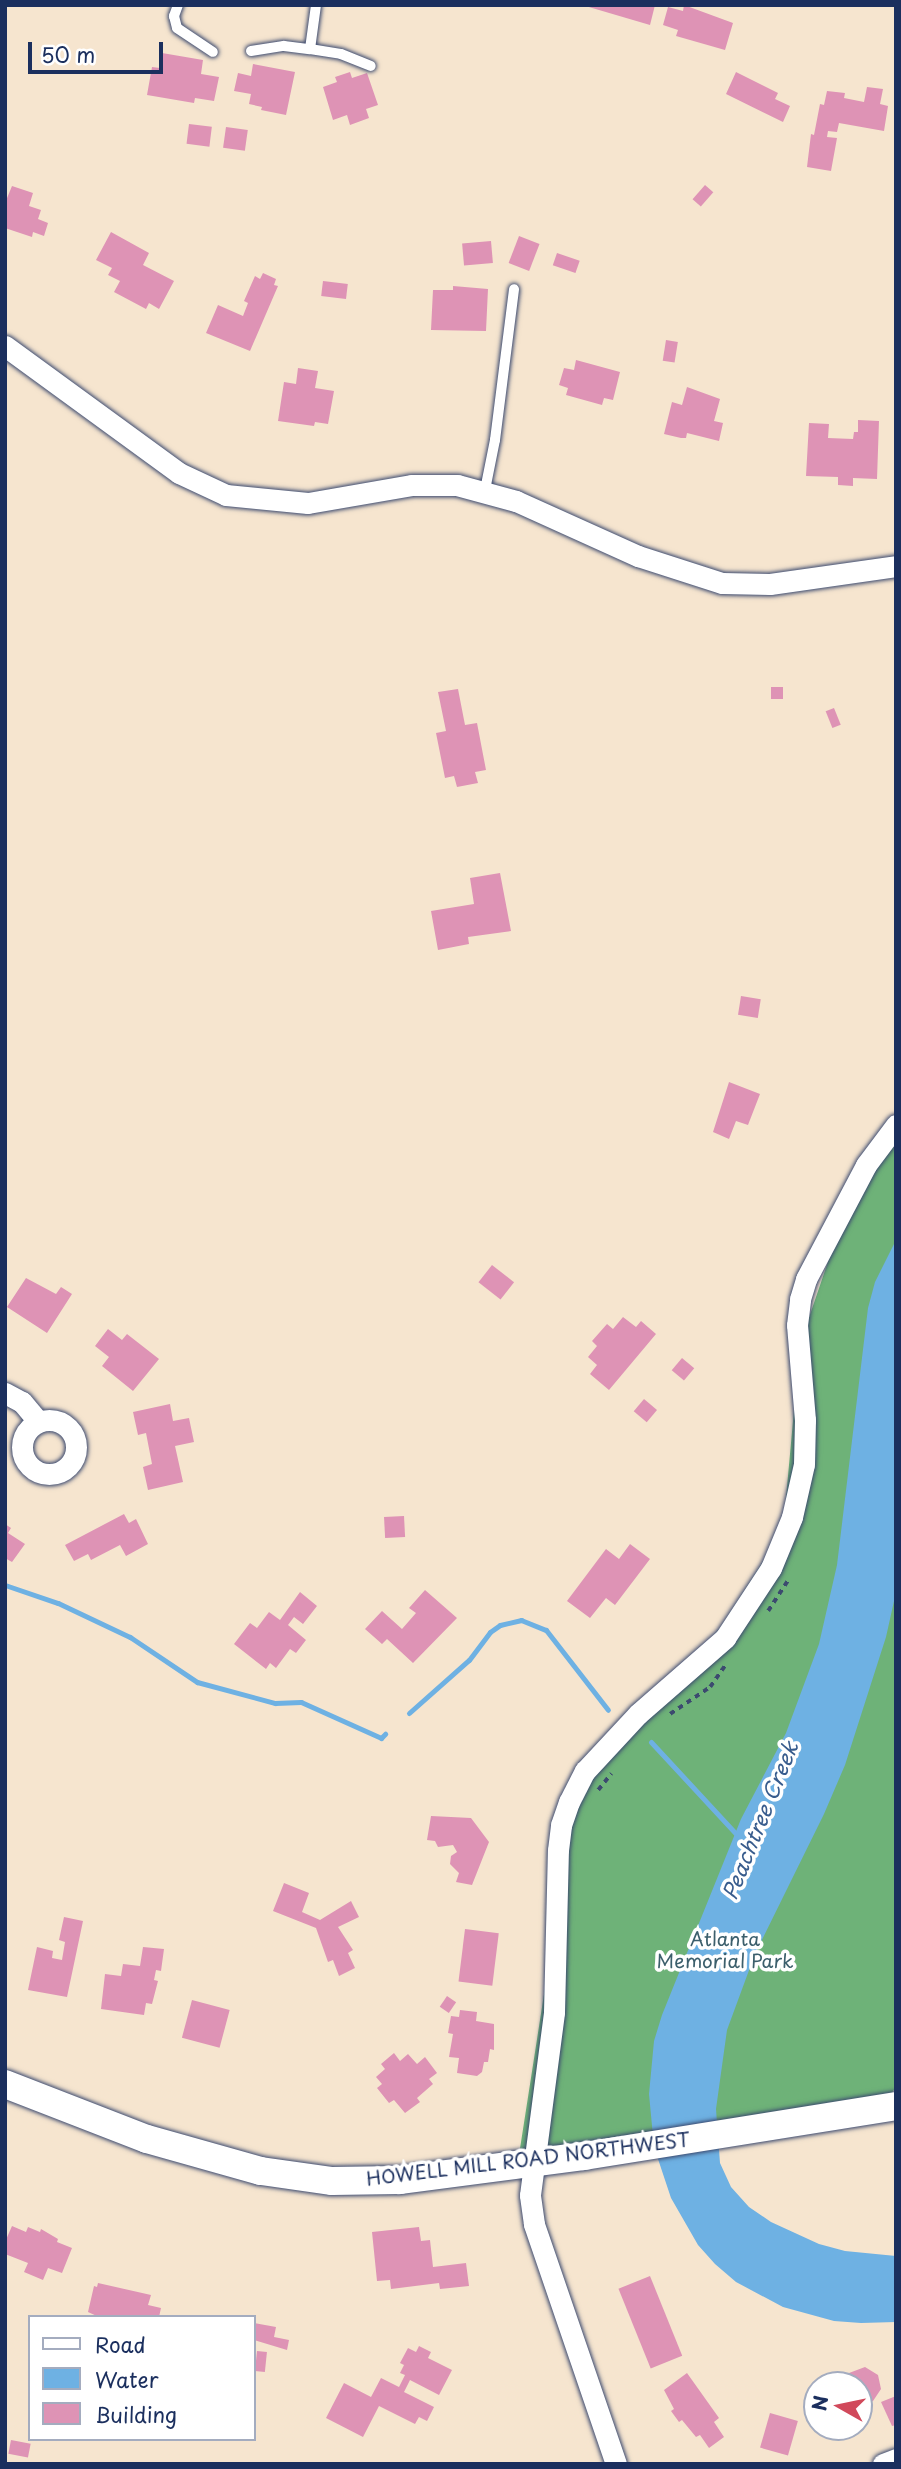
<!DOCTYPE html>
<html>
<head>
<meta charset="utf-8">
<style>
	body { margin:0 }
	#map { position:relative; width:901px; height:2469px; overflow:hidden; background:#f6e5cf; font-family:"Playpen Sans",sans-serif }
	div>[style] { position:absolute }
	.forest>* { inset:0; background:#6eb278 }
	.water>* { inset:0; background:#6eb1e3 }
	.stream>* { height:5px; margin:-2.5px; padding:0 2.5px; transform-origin:2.5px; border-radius:2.5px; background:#6eb1e3 }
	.building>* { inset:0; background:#de93b5; transform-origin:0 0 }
	.path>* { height:3.5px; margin-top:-1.75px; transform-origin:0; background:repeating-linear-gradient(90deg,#3c4a6f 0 5px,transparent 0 10px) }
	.roads { filter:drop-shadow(0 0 2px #3c4a6f) drop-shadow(0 0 2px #3c4a6f) }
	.service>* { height:10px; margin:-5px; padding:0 5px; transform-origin:5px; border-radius:5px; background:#fff }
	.minor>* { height:21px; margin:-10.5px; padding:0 10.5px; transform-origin:10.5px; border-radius:10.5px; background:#fff }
	.minor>.ring { margin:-10.5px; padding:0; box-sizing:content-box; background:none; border:21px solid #fff; border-radius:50% }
	.secondary>* { height:28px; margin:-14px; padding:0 14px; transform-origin:14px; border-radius:14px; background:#fff }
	span { translate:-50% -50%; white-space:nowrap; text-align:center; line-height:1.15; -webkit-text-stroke:7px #fff; paint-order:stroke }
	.park-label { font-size:19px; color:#3c5f6c }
	.street-label { font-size:19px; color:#1b2f5e }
	.water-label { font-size:21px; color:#385c8d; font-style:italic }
	.frame { position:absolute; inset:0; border:7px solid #1b2f5e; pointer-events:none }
	.legend { position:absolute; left:28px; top:2315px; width:228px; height:126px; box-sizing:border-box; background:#fff; border:2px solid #a4acbf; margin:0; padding:9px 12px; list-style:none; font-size:21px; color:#1b2f5e }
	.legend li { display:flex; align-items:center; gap:14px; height:35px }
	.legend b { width:35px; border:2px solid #a4acbf }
	.north { position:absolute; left:803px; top:2371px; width:70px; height:70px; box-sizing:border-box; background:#fff; border:2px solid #a4acbf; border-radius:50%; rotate:279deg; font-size:19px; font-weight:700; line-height:28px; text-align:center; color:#1b2f5e }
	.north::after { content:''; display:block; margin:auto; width:24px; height:32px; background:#d1495b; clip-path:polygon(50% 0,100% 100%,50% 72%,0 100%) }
	.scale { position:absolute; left:28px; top:42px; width:135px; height:32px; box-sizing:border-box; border:4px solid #1b2f5e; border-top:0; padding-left:9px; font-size:21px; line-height:24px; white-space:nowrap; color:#1b2f5e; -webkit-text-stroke:5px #fff; paint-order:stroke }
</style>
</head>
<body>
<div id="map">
	<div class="forest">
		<div style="clip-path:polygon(896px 1130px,896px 2087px,883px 2105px,519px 2155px,575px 1795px,720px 1628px,783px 1531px,800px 1344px,865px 1153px)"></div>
	</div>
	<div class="water">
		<div style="clip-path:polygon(896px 1240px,896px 1592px,886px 1637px,845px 1765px,824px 1814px,755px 1954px,727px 2030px,716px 2109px,720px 2163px,731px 2187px,749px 2207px,771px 2222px,819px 2244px,845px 2251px,896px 2256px,896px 2322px,861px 2323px,834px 2321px,783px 2307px,736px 2282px,715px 2264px,698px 2245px,671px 2198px,654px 2147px,649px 2094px,654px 2041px,662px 2015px,741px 1819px,786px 1733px,819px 1644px,837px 1565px,868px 1308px,875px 1282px)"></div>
	</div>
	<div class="stream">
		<div style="left:5px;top:1585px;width:56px;rotate:18.8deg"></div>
		<div style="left:58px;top:1603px;width:80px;rotate:25.3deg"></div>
		<div style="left:130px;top:1637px;width:81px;rotate:33.9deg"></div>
		<div style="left:197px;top:1682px;width:81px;rotate:15.1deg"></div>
		<div style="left:275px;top:1703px;width:26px;rotate:-2deg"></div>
		<div style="left:301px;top:1702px;width:88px;rotate:24.2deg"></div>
		<div style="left:381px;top:1738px;width:6px;rotate:-45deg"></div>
		<div style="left:409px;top:1713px;width:80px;rotate:-41.5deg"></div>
		<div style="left:469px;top:1660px;width:35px;rotate:-53deg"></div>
		<div style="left:490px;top:1632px;width:12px;rotate:-35deg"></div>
		<div style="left:500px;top:1625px;width:22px;rotate:-13deg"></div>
		<div style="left:521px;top:1620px;width:27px;rotate:22deg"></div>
		<div style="left:546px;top:1630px;width:101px;rotate:52.2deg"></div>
		<div style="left:651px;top:1742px;width:131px;rotate:47.2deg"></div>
	</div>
	<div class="building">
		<div style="clip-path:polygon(582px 5px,655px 5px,650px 25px)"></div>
		<div style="clip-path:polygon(684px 5px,733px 23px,725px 50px,676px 36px,678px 30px,663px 25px,668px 7px,683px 11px)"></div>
		<div style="clip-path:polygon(162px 53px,203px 60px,201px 74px,219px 77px,214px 101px,195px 98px,194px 103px,147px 95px,152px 67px,160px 68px)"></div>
		<div style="clip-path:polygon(253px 64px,295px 72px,286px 115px,261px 110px,262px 107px,249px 104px,251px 94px,234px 91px,238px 73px,251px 76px)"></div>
		<div style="clip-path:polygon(350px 72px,352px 78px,367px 73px,378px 105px,366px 109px,369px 118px,350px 125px,347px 115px,333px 120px,323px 87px,337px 82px,335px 77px)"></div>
		<div style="clip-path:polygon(736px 72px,778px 93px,775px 99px,790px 106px,783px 122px,726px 94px)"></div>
		<div style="clip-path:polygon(867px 87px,883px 89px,880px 104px,888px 106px,884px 131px,839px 123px,837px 132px,828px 131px,827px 137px,837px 138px,831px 171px,807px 167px,811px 134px,814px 135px,820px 104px,824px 105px,827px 91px,845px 93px,844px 98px,864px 102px)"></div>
		<div style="left:189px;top:124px;width:23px;height:20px;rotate:7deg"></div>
		<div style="left:226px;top:127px;width:22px;height:21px;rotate:8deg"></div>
		<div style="left:705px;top:185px;width:11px;height:19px;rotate:41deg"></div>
		<div style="clip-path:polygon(12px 186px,33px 193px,29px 206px,41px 210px,38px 219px,48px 223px,44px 236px,33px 232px,32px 237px,5px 228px,5px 203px)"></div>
		<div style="clip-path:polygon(111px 232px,149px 253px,143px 265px,174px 281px,159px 309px,149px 303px,146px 309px,114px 292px,120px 281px,108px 275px,112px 268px,96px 260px)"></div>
		<div style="left:519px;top:236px;width:22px;height:29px;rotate:21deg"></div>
		<div style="left:491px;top:241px;width:22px;height:29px;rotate:85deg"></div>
		<div style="left:557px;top:253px;width:24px;height:13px;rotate:19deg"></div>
		<div style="clip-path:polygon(263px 273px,276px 279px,274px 285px,278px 286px,250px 351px,206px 333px,218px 305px,243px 316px,248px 303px,244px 301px,255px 276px,260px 279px)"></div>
		<div style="left:323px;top:281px;width:25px;height:15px;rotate:7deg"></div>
		<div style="clip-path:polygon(453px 286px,488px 289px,486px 331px,431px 330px,433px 290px,453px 290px)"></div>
		<div style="left:666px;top:340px;width:12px;height:21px;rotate:9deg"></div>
		<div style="clip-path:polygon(576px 360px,620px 372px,613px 400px,604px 398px,602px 405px,566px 395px,568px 388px,559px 385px,564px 368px,574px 370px)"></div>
		<div style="clip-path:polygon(298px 368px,318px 371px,315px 388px,334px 391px,328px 424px,315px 422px,314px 426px,278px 421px,284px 382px,296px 384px)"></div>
		<div style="clip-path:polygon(687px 387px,720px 399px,714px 421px,723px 423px,719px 441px,687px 433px,686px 438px,681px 438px,664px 434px,672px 402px,682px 405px)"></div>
		<div style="clip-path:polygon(858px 420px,879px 421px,877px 479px,853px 478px,853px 486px,838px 485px,838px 477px,806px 476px,809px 423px,829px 424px,828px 438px,853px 439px,854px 432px,858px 432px)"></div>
		<div style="left:771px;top:687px;width:12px;height:12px"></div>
		<div style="clip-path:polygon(458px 689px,465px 725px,477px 723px,486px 770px,475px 772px,478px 783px,457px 787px,454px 776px,445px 778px,436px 733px,446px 731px,438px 692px)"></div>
		<div style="left:834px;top:708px;width:18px;height:9px;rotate:68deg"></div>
		<div style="clip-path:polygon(500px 873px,511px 931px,468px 937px,469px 944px,438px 950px,431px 911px,474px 904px,470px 878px)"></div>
		<div style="left:741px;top:996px;width:20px;height:19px;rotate:9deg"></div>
		<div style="clip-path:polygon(729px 1082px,760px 1094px,748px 1125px,736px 1121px,729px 1139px,713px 1132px)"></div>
		<div style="left:492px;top:1265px;width:28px;height:22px;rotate:38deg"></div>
		<div style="clip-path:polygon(26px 1278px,56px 1294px,61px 1287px,72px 1294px,47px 1333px,7px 1307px)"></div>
		<div style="clip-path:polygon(623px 1317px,636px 1327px,641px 1321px,656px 1334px,609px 1390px,590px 1374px,597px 1365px,588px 1357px,597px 1346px,592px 1341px,607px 1324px,613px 1329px)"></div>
		<div style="clip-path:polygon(108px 1329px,122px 1340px,127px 1334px,159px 1359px,133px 1391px,102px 1366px,109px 1357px,95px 1346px)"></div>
		<div style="left:682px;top:1358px;width:16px;height:16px;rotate:40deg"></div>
		<div style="left:644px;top:1399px;width:17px;height:16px;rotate:40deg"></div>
		<div style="clip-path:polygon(170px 1404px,173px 1421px,189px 1418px,194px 1442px,175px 1446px,183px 1482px,148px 1490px,143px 1467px,152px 1464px,146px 1433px,138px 1435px,133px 1412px)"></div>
		<div style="clip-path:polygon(124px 1514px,129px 1523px,136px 1519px,148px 1544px,126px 1556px,120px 1545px,91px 1560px,88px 1554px,74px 1561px,65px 1545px)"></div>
		<div style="left:404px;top:1516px;width:21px;height:20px;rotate:87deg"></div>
		<div style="clip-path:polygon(5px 1524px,11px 1528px,8px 1533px,25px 1544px,12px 1562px,5px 1558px)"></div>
		<div style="clip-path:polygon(630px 1544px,650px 1559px,615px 1605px,606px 1598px,590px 1618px,567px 1601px,606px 1549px,619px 1559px)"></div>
		<div style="clip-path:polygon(425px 1590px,457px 1618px,413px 1663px,387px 1639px,382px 1644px,365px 1629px,382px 1611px,402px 1629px,416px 1613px,409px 1608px)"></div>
		<div style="clip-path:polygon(300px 1592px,317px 1606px,303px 1624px,294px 1617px,288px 1625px,306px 1640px,296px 1653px,290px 1649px,276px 1668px,270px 1663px,266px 1669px,234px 1644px,250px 1623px,257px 1628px,269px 1612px,280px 1620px)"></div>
		<div style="clip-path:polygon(431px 1816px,471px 1818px,489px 1842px,472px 1885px,456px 1882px,459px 1873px,450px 1864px,451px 1856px,457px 1852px,453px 1845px,438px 1847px,435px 1841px,427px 1840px)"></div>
		<div style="clip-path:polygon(284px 1883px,309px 1893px,302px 1912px,320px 1920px,351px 1901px,359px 1917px,338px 1927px,353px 1950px,348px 1953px,355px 1968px,339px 1976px,333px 1960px,328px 1962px,316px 1928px,273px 1911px)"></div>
		<div style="clip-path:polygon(64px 1917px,83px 1921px,67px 1997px,28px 1990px,37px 1947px,53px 1951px,52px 1958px,62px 1960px,65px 1942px,59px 1940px)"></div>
		<div style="left:465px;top:1929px;width:34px;height:53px;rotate:7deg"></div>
		<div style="clip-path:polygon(143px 1947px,164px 1949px,161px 1971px,156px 1970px,154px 1980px,158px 1981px,152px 2004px,146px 2003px,144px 2015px,101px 2009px,105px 1974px,121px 1976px,123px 1964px,140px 1966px)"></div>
		<div style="left:447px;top:1996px;width:11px;height:13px;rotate:34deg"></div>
		<div style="left:192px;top:2000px;width:39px;height:39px;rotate:15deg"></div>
		<div style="clip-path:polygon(460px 2010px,477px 2012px,476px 2021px,494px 2024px,494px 2050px,490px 2049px,488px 2062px,484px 2062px,482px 2072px,477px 2076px,457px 2073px,459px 2058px,449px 2057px,453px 2034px,448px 2033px,451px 2016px,459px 2017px)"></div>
		<div style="clip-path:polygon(394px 2053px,400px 2061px,408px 2054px,417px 2064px,425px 2057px,437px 2073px,429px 2079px,433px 2084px,417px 2098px,420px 2102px,405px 2113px,394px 2100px,389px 2103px,377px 2088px,382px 2084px,376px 2077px,385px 2069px,381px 2064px)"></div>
		<div style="clip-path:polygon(12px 2226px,26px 2232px,28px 2227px,40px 2232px,41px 2229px,58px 2239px,57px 2242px,72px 2248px,62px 2273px,48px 2268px,43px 2280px,24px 2272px,28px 2263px,5px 2254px,5px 2242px)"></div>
		<div style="clip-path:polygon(419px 2227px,421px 2241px,430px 2240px,433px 2267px,466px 2263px,469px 2286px,440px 2289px,439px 2283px,391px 2289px,390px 2280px,377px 2281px,372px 2232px)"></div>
		<div style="left:650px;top:2276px;width:86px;height:34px;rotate:68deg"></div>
		<div style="clip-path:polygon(98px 2283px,151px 2295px,148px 2305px,161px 2308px,159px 2317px,99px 2317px,88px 2312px,94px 2286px,97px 2287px)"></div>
		<div style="clip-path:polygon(254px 2323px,276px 2327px,274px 2337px,289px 2340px,287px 2350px,254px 2340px)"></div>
		<div style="clip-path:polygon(419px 2346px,431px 2352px,428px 2358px,452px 2370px,439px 2395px,410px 2380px,404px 2392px,434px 2407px,427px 2421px,419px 2417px,415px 2424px,379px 2406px,363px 2437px,326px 2418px,344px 2383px,371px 2397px,381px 2378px,399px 2387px,405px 2375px,400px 2373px,404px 2365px,400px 2363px,408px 2348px,416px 2352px)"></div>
		<div style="left:257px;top:2351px;width:10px;height:20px;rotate:6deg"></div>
		<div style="clip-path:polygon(865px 2367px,878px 2375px,881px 2389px,873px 2401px,861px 2405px,859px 2385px,843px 2385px,849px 2373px)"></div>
		<div style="clip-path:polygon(687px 2373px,719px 2418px,714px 2422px,724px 2437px,709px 2448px,700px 2435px,696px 2437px,682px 2420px,679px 2422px,671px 2411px,674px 2409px,664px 2390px)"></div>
		<div style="clip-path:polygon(896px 2396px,896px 2425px,892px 2426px,881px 2402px)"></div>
		<div style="left:770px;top:2413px;width:29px;height:36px;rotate:16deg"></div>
		<div style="left:11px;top:2440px;width:20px;height:14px;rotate:11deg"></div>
	</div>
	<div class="path">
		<div style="left:768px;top:1611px;width:37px;rotate:-57deg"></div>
		<div style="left:670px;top:1714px;width:48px;rotate:-34deg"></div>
		<div style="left:710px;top:1687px;width:28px;rotate:-55deg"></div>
		<div style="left:598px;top:1790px;width:21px;rotate:-51deg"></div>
	</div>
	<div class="roads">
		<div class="service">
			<div style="left:178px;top:5px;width:12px;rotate:110deg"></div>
			<div style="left:174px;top:16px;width:12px;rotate:76deg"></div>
			<div style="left:177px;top:28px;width:43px;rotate:33.7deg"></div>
			<div style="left:310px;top:49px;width:44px;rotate:-82.2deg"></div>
			<div style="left:251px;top:51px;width:33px;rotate:-9deg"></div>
			<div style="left:284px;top:46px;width:26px;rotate:7deg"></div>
			<div style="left:310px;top:49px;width:31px;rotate:9deg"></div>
			<div style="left:341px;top:54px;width:32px;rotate:22deg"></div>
			<div style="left:485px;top:490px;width:51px;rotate:-78.7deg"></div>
			<div style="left:495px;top:440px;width:152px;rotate:-82.8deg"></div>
		</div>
		<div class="minor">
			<div style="left:5px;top:346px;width:215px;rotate:36.1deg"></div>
			<div style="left:179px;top:473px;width:52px;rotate:25.1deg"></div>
			<div style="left:226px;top:495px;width:82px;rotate:5.6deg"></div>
			<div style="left:308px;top:503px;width:106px;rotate:-9.8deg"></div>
			<div style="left:412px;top:485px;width:45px"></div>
			<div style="left:457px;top:485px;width:61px;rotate:15.2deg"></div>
			<div style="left:516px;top:501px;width:134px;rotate:24.3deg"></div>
			<div style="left:638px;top:556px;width:88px;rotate:17.8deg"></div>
			<div style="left:722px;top:583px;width:48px;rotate:1.2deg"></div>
			<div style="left:770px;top:584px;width:127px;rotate:-8.1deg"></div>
			<div style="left:5px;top:1393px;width:19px;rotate:28deg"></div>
			<div style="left:22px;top:1402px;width:25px;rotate:50deg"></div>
			<div class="ring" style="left:22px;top:1420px;width:33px;height:33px"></div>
			<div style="left:616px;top:2464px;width:254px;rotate:-108.9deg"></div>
			<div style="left:534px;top:2224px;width:29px;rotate:-98deg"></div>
			<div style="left:530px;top:2195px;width:185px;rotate:-82.5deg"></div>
			<div style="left:554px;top:2012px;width:162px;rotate:-88.6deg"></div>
			<div style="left:558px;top:1850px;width:25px;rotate:-83deg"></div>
			<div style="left:561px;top:1825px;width:24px;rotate:-71deg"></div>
			<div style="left:569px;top:1802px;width:35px;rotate:-63deg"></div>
			<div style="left:585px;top:1771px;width:78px;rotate:-47.1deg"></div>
			<div style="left:638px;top:1714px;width:116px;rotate:-41.1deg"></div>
			<div style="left:725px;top:1638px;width:84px;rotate:-56.7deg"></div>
			<div style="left:771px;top:1568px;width:55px;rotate:-67.6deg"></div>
			<div style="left:792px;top:1517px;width:54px;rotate:-77.2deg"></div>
			<div style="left:804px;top:1464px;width:44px;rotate:-88.7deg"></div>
			<div style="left:805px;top:1420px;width:95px;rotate:-94.8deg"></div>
			<div style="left:797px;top:1325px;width:26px;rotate:-83deg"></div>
			<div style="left:800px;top:1299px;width:21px;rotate:-73deg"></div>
			<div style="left:806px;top:1279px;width:129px;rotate:-62.2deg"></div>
			<div style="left:866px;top:1165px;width:50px;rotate:-53.1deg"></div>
			<div style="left:883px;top:2464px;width:14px;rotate:-21deg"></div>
		</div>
		<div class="secondary">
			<div style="left:5px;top:2084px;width:152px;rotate:21.2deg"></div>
			<div style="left:147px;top:2139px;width:118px;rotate:15.7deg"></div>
			<div style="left:261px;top:2171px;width:72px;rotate:8deg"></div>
			<div style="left:332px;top:2181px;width:68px;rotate:-0.8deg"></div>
			<div style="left:400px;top:2180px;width:186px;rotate:-7.4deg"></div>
			<div style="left:584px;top:2156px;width:316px;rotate:-9.1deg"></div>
		</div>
	</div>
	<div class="park-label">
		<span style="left:725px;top:1950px">Atlanta<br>Memorial Park</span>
	</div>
	<div class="street-label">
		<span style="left:528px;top:2159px;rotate:-7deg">HOWELL MILL ROAD NORTHWEST</span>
	</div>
	<div class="water-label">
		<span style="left:759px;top:1820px;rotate:-68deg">Peachtree Creek</span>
	</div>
	<div class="frame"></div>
	<ul class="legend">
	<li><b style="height:9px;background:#fff"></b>Road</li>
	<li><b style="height:19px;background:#6eb1e3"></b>Water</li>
	<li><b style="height:19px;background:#de93b5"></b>Building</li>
	</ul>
	<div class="north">N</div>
	<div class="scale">50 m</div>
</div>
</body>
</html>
